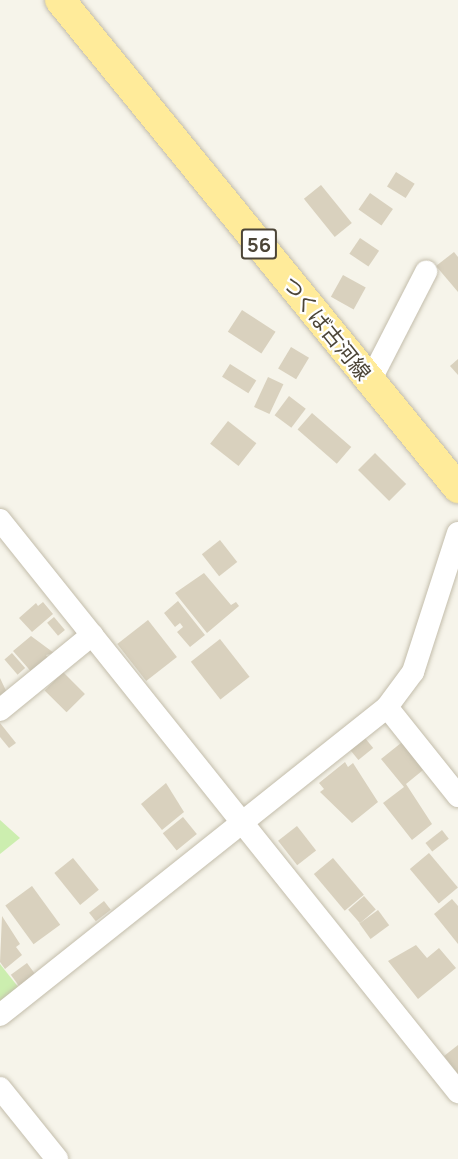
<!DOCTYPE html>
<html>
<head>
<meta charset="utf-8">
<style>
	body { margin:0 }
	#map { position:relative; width:458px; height:1159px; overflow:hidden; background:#f6f4ea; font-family:Manrope,"Noto Sans JP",sans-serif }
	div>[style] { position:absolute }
	.green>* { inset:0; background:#cceeaf }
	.building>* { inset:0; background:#d9d1be; transform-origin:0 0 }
	.roads { filter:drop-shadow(0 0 2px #c3bdab) drop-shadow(0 0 2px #c3bdab) }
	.minor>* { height:22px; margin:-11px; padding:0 11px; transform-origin:11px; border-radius:11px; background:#fff }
	.major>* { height:30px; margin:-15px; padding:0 15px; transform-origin:15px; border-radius:15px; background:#ffeb9a }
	span { translate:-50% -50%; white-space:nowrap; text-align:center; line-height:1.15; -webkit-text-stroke:4.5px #fff; paint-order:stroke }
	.shield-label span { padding:2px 4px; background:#fff; border:2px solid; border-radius:4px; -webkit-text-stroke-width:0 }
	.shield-label { font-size:20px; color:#4c4537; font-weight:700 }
	.street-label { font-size:21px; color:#4c4537 }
</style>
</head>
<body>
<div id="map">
	<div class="green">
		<div style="clip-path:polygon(0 820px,20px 838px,0 854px)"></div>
		<div style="clip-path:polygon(0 964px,19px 988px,0 1004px)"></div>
	</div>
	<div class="building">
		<div style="left:396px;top:172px;width:22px;height:17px;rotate:32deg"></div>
		<div style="left:321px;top:185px;width:49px;height:22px;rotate:51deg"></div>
		<div style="left:370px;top:193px;width:28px;height:20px;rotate:35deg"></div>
		<div style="left:360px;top:238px;width:23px;height:19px;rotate:34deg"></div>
		<div style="clip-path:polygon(454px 252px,458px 257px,458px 292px,436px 266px)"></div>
		<div style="left:343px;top:275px;width:26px;height:25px;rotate:29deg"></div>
		<div style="left:242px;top:310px;width:40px;height:26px;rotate:33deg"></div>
		<div style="left:291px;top:347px;width:21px;height:25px;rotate:31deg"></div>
		<div style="clip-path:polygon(458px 359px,458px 375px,450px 366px)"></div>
		<div style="left:230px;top:364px;width:31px;height:15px;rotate:32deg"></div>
		<div style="left:268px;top:377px;width:17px;height:33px;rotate:25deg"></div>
		<div style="left:289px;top:396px;width:21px;height:24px;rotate:37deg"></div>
		<div style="left:312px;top:413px;width:52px;height:22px;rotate:41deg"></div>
		<div style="left:228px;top:421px;width:36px;height:29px;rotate:38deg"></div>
		<div style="left:375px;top:453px;width:44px;height:24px;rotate:45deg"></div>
		<div style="left:220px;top:540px;width:28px;height:23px;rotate:52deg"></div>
		<div style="clip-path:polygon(204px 573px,231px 605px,236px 602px,239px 606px,207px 633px,175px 593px)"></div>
		<div style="clip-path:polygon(178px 601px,205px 635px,190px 647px,177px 632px,183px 627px,180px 623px,175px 627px,164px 613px)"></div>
		<div style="clip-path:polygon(43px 602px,53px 614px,32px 632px,19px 618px,36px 603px,38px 606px)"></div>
		<div style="left:54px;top:617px;width:17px;height:9px;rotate:50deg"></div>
		<div style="left:148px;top:620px;width:47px;height:39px;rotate:52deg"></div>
		<div style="clip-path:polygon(31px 636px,54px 653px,46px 655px,51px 662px,35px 676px,13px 651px)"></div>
		<div style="left:220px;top:639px;width:48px;height:37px;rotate:52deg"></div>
		<div style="left:12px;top:653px;width:20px;height:10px;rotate:49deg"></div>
		<div style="left:63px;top:672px;width:31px;height:26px;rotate:45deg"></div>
		<div style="clip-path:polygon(0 678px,9px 697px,0 704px)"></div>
		<div style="clip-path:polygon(0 723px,16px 743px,9px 748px,0 737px)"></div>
		<div style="left:365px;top:738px;width:13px;height:19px;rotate:51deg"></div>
		<div style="clip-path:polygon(406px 739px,428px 766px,406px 784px,432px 824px,412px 840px,383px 803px,404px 787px,381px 759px)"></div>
		<div style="clip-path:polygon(345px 762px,348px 767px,353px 763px,378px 802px,352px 823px,320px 792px,324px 789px,319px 783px)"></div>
		<div style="clip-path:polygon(166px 783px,184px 812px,162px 830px,141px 804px)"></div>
		<div style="left:183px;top:817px;width:22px;height:26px;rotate:51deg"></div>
		<div style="left:297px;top:826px;width:31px;height:24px;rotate:52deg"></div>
		<div style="left:442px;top:830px;width:11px;height:21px;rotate:52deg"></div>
		<div style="left:429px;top:853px;width:45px;height:25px;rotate:50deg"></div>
		<div style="left:73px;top:858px;width:41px;height:24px;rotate:51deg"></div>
		<div style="left:333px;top:858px;width:48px;height:25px;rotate:50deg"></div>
		<div style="left:32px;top:886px;width:48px;height:33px;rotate:54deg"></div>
		<div style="left:364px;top:896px;width:18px;height:21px;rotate:49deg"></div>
		<div style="clip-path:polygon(452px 899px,458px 906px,458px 944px,434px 914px)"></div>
		<div style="left:104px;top:901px;width:11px;height:19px;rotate:52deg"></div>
		<div style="left:378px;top:910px;width:19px;height:23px;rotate:54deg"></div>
		<div style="clip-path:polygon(2px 916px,20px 944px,16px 947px,22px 955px,5px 969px,0 962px)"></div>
		<div style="clip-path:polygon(416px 945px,427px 958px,439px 948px,456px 968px,418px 999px,388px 961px)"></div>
		<div style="left:27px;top:963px;width:14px;height:20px;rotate:54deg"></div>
		<div style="clip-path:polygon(458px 1045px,458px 1074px,444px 1056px)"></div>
	</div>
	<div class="roads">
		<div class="minor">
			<div style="left:370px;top:381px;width:123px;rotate:-62.8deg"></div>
			<div style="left:0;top:520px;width:733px;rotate:51.32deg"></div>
			<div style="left:387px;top:707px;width:114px;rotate:51.4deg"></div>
			<div style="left:0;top:710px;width:119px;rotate:-39.2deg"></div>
			<div style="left:0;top:1015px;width:495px;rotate:-38.5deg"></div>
			<div style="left:387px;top:707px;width:44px;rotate:-53.4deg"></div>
			<div style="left:413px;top:672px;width:146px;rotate:-72.1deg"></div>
			<div style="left:0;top:1088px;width:91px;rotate:51.2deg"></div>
		</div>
		<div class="major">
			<div style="left:60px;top:0;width:630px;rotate:50.8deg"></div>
		</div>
	</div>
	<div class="shield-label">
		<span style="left:259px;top:244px">56</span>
	</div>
	<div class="street-label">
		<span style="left:327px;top:328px;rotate:51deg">つくば古河線</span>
	</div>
</div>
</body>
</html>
